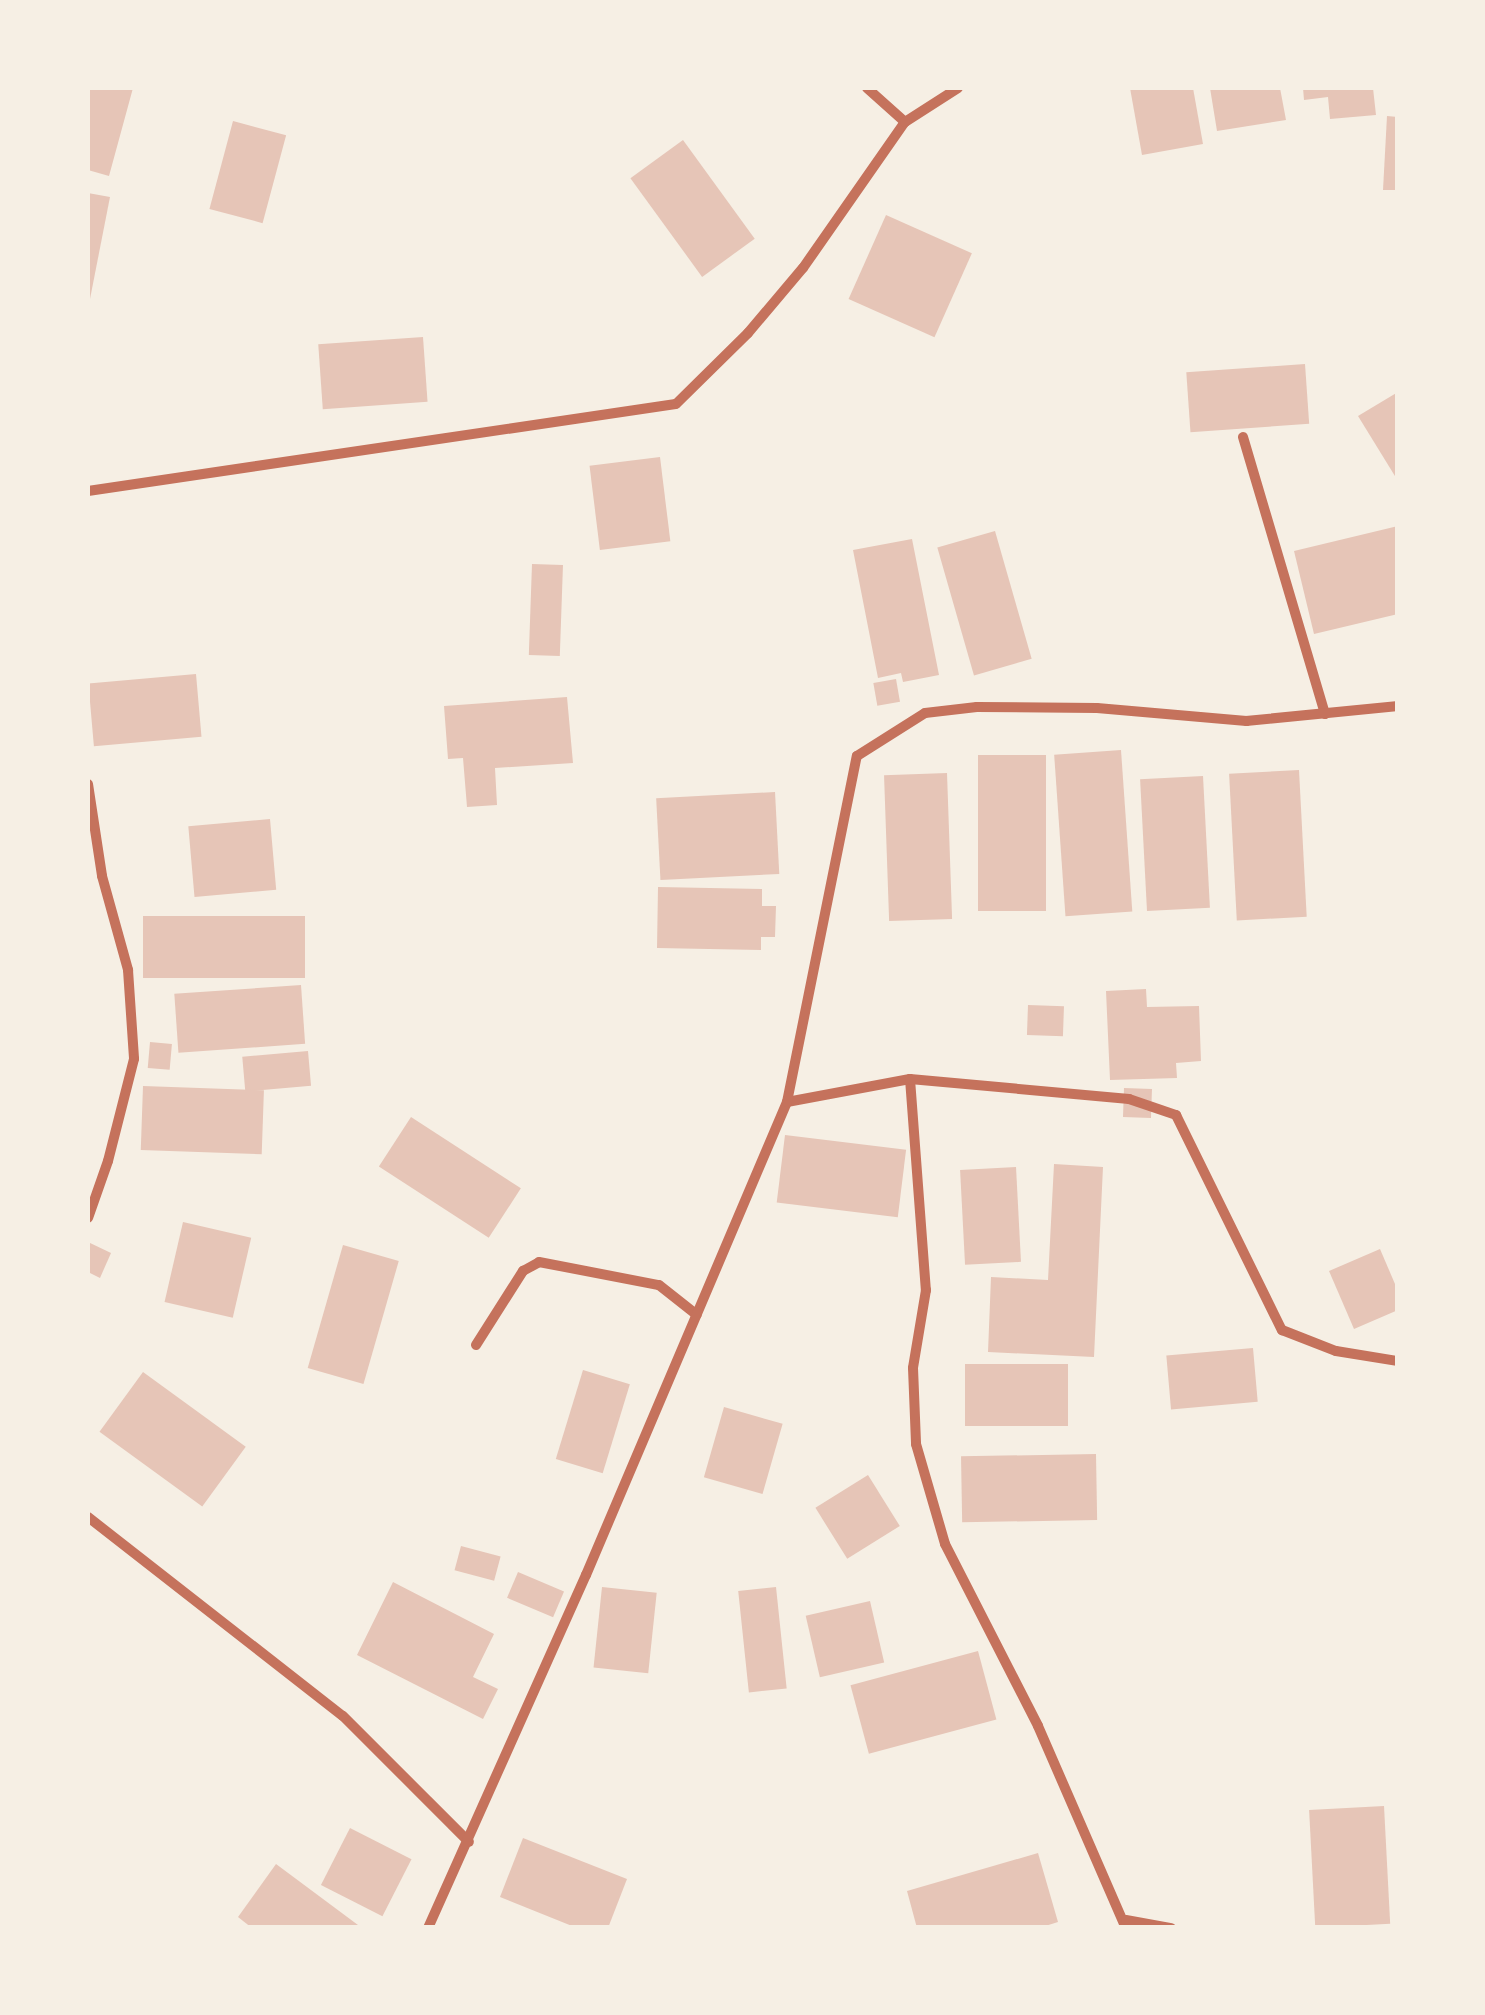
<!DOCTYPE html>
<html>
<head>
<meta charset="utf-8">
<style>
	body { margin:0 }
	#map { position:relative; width:1485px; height:2015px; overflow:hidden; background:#f6efe4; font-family:"Titillium Web",sans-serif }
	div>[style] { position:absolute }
	.building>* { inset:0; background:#e6c5b7; transform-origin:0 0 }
	.minor>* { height:10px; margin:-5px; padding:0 5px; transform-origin:5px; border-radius:5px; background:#c5725c }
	span { translate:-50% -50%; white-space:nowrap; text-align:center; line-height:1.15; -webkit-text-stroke:10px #f6efe4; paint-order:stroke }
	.frame { position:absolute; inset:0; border:90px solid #f6efe4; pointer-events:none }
</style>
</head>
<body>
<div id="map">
	<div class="building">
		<div style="clip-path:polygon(88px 88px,133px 88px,109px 176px,88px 170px)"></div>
		<div style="clip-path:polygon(1130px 88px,1193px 88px,1203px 144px,1142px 155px)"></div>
		<div style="clip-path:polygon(1210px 88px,1280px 88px,1286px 120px,1217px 131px)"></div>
		<div style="clip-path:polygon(1303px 88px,1373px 88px,1376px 115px,1330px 119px,1328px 97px,1304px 100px)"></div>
		<div style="clip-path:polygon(1387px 116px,1398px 117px,1398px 190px,1383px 190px)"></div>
		<div style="left:233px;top:121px;width:55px;height:91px;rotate:15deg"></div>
		<div style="left:683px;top:140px;width:122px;height:65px;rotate:54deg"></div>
		<div style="clip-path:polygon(88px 193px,110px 197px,89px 304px,88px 304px)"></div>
		<div style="left:886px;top:215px;width:94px;height:92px;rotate:24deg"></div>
		<div style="left:423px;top:337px;width:65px;height:105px;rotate:86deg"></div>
		<div style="left:1305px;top:364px;width:60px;height:119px;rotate:86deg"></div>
		<div style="clip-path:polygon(1398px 392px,1398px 481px,1358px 416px)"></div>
		<div style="left:660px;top:457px;width:85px;height:71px;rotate:83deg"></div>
		<div style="clip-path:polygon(1398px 526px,1398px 614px,1314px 634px,1294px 551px)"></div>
		<div style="left:995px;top:531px;width:133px;height:60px;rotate:74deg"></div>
		<div style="clip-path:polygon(912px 539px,939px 675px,903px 682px,901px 673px,878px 678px,853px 550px)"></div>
		<div style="left:532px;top:564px;width:31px;height:91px;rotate:2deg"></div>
		<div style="left:196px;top:674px;width:63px;height:108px;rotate:85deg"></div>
		<div style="left:896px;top:679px;width:23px;height:23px;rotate:80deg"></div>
		<div style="clip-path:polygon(567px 697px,573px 763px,495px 768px,497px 805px,467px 807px,463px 758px,448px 759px,444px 706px)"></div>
		<div style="left:1121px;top:750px;width:162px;height:67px;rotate:86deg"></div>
		<div style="left:1046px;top:755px;width:156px;height:68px;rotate:90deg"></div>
		<div style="left:1299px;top:770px;width:147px;height:70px;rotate:87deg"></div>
		<div style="left:947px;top:773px;width:146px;height:63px;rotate:88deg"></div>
		<div style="left:1203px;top:776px;width:132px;height:63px;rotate:87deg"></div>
		<div style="left:775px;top:792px;width:82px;height:119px;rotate:87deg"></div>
		<div style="left:270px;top:819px;width:71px;height:82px;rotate:85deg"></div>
		<div style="clip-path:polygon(658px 887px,762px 889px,762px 906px,776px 906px,775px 937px,761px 937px,761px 950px,657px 948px)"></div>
		<div style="left:143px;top:916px;width:162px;height:62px"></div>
		<div style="left:301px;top:985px;width:59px;height:127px;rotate:86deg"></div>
		<div style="clip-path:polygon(1146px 989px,1147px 1007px,1199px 1006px,1201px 1061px,1176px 1063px,1177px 1078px,1110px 1080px,1106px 991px)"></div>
		<div style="left:1028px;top:1005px;width:36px;height:30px;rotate:2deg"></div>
		<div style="left:150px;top:1042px;width:22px;height:26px;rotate:5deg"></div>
		<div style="left:308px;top:1051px;width:35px;height:66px;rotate:85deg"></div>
		<div style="left:143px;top:1086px;width:121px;height:64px;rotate:2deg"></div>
		<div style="left:1124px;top:1088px;width:28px;height:29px;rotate:2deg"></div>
		<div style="left:411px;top:1117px;width:131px;height:59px;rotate:33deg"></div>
		<div style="left:785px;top:1135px;width:122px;height:68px;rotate:7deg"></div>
		<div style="clip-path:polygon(1054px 1164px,1103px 1167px,1094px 1357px,988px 1352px,991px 1277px,1048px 1280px)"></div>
		<div style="left:1016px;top:1167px;width:95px;height:56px;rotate:87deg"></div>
		<div style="left:183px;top:1222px;width:70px;height:82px;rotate:13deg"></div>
		<div style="clip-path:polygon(88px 1242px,111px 1253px,100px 1278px,88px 1272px)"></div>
		<div style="left:343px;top:1245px;width:58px;height:128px;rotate:16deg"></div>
		<div style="clip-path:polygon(1380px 1249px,1398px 1291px,1398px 1310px,1354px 1329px,1329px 1271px)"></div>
		<div style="left:1253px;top:1348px;width:54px;height:87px;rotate:85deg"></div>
		<div style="left:965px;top:1364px;width:103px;height:62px"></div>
		<div style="left:583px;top:1370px;width:49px;height:93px;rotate:17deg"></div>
		<div style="left:143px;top:1372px;width:127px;height:74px;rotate:36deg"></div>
		<div style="left:724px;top:1407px;width:61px;height:73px;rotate:16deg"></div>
		<div style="left:1096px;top:1454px;width:66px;height:135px;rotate:89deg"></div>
		<div style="left:868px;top:1475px;width:60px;height:62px;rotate:58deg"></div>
		<div style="left:461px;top:1546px;width:41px;height:25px;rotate:15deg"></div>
		<div style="left:518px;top:1572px;width:50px;height:28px;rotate:23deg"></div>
		<div style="clip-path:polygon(393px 1582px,494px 1634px,473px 1677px,498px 1689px,483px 1719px,357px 1655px)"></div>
		<div style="left:602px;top:1587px;width:55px;height:81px;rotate:6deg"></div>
		<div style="left:776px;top:1587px;width:102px;height:38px;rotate:84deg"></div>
		<div style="left:870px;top:1601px;width:63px;height:66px;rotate:77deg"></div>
		<div style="left:978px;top:1651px;width:71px;height:132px;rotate:75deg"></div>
		<div style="left:1384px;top:1806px;width:118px;height:75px;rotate:87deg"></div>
		<div style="left:350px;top:1828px;width:69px;height:64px;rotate:27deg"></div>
		<div style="clip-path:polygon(523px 1838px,627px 1879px,608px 1928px,577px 1928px,500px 1897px)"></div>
		<div style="clip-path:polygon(1038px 1853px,1058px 1922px,1039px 1928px,917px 1928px,907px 1891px)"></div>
		<div style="clip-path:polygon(276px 1864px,362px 1928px,252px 1928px,238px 1917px)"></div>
	</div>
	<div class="minor">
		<div style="left:867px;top:88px;width:51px;rotate:41.8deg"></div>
		<div style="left:1243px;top:437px;width:289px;rotate:73.5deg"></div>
		<div style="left:88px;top:491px;width:594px;rotate:-8.42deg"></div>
		<div style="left:676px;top:404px;width:101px;rotate:-44.6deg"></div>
		<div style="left:748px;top:333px;width:85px;rotate:-49.8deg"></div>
		<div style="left:803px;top:268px;width:178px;rotate:-55.1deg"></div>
		<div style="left:905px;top:122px;width:63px;rotate:-32.7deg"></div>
		<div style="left:88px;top:784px;width:93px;rotate:81.3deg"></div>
		<div style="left:102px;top:876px;width:98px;rotate:74.5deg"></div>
		<div style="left:128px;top:970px;width:89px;rotate:86.1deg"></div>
		<div style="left:134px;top:1059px;width:105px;rotate:104.3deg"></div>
		<div style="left:108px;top:1161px;width:60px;rotate:109.3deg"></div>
		<div style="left:910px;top:1079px;width:212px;rotate:85.7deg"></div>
		<div style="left:926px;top:1290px;width:79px;rotate:99.5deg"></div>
		<div style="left:913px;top:1368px;width:76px;rotate:87.7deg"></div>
		<div style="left:916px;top:1444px;width:104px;rotate:73.8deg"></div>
		<div style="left:945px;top:1544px;width:204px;rotate:62.9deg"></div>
		<div style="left:1038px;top:1726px;width:220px;rotate:66.5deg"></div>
		<div style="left:787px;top:1102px;width:125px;rotate:-10.6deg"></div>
		<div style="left:910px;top:1079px;width:220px;rotate:5.2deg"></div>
		<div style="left:1129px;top:1099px;width:50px;rotate:18.8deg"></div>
		<div style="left:1176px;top:1115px;width:240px;rotate:63.8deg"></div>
		<div style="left:1282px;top:1330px;width:58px;rotate:21.3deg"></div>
		<div style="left:1336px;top:1351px;width:63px;rotate:9.2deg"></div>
		<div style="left:476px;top:1345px;width:88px;rotate:-57.6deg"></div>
		<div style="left:523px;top:1271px;width:18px;rotate:-29deg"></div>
		<div style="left:539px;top:1262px;width:122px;rotate:10.9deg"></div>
		<div style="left:659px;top:1285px;width:48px;rotate:38.3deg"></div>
		<div style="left:88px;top:1517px;width:323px;rotate:38deg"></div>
		<div style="left:343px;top:1716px;width:178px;rotate:45deg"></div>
		<div style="left:1126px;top:1920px;width:46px;rotate:10.1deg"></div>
		<div style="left:428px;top:1928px;width:387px;rotate:-65.9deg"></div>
		<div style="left:586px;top:1575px;width:514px;rotate:-66.98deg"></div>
		<div style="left:787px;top:1102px;width:353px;rotate:-78.6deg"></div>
		<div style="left:857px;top:756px;width:80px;rotate:-32.3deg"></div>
		<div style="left:925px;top:713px;width:52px;rotate:-6.6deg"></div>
		<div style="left:977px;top:707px;width:120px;rotate:0.5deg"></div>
		<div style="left:1097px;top:708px;width:150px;rotate:5deg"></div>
		<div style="left:1246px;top:721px;width:153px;rotate:-5.6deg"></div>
	</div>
	<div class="frame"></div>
</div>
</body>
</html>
